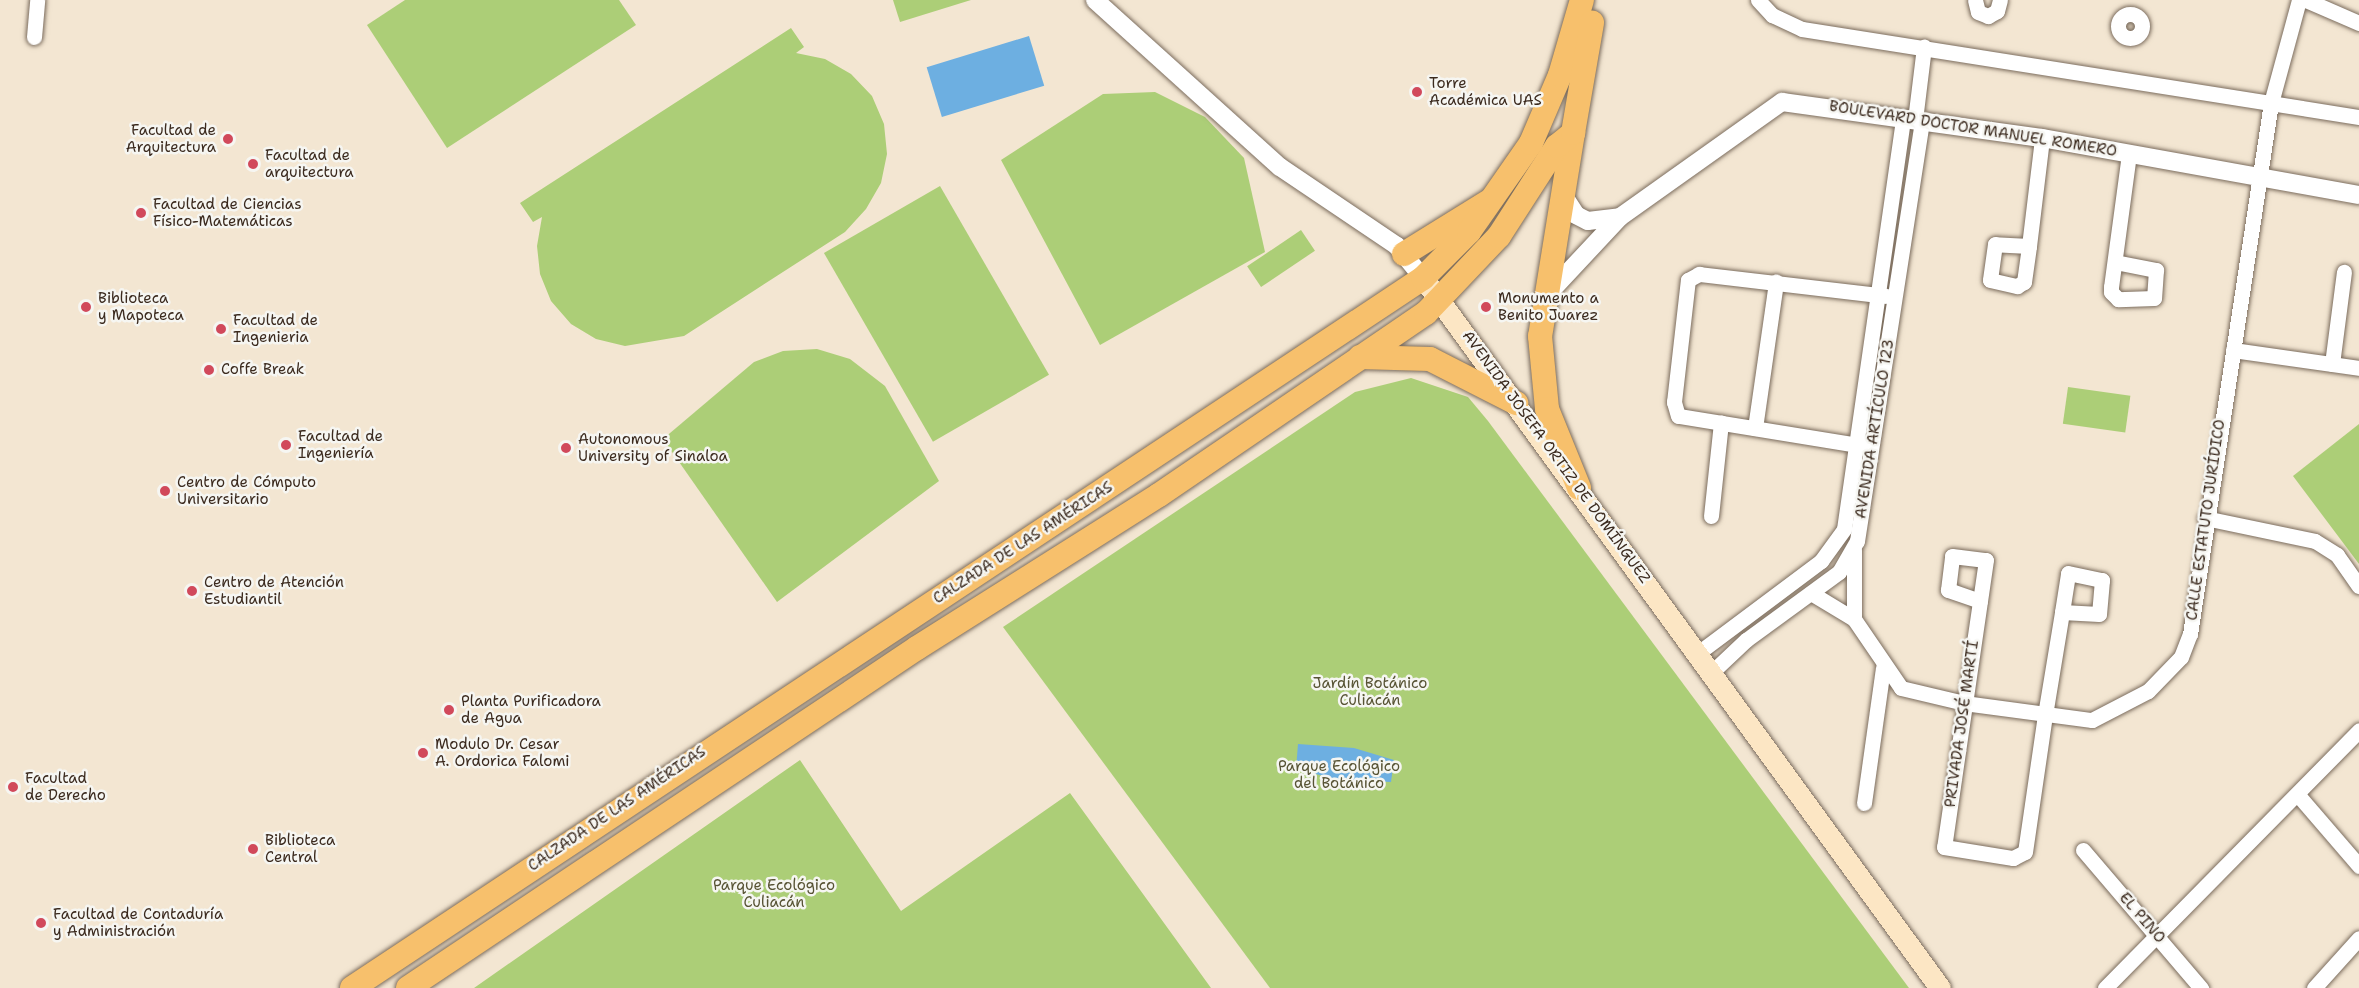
<!DOCTYPE html>
<html>
<head>
<meta charset="utf-8">
<style>
	body { margin:0 }
	#map { position:relative; width:2359px; height:988px; overflow:hidden; background:#f3e6d2; font-family:"Shantell Sans",sans-serif }
	div>[style] { position:absolute }
	.green>* { inset:0; background:#acce77; transform-origin:0 0 }
	.water>* { inset:0; background:#6dafe1; transform-origin:0 0 }
	.roads { filter:drop-shadow(0 0 2px #7b6c5d) drop-shadow(0 0 2px #7b6c5d) }
	.minor>* { height:15px; margin:-7.5px; padding:0 7.5px; transform-origin:7.5px; border-radius:7.5px; background:#fff }
	.minor>.ring { margin:-7.5px; padding:0; box-sizing:content-box; background:none; border:15px solid #fff; border-radius:50% }
	.tertiary>* { height:18px; margin:-9px; padding:0 9px; transform-origin:9px; border-radius:9px; background:#fff }
	.secondary>* { height:21px; margin:-10.5px; padding:0 10.5px; transform-origin:10.5px; border-radius:10.5px; background:#fce6c4 }
	.primary>* { height:24px; margin:-12px; padding:0 12px; transform-origin:12px; border-radius:12px; background:#f7c06c }
	.dots>* { width:16px; height:16px; translate:-50% -50%; box-sizing:border-box; border:3px solid #f6f6f2; border-radius:50% }
	span { translate:-50% -50%; white-space:nowrap; text-align:center; line-height:1.15; -webkit-text-stroke:5px #f6f6f2; paint-order:stroke }
	.poi-label { font-size:15px; color:#3b2a1e }
	.left { translate:0 -50%; text-align:left }
	.right { translate:-100% -50%; text-align:right }
	.street-label { font-size:15px; color:#3b2a1e }
	.park-label { font-size:15px; color:#575334 }
</style>
</head>
<body>
<div id="map">
	<div class="green">
		<div style="clip-path:polygon(405px 0,619px 0,636px 25px,447px 148px,367px 25px)"></div>
		<div style="clip-path:polygon(893px 0,971px 0,900px 22px)"></div>
		<div style="clip-path:polygon(791px 28px,804px 47px,796px 53px,825px 59px,851px 74px,872px 96px,884px 124px,887px 154px,881px 183px,866px 209px,845px 232px,684px 336px,625px 346px,596px 339px,571px 324px,551px 301px,540px 274px,537px 246px,542px 217px,533px 222px,520px 203px)"></div>
		<div style="clip-path:polygon(1155px 92px,1205px 117px,1244px 158px,1265px 252px,1100px 345px,1001px 160px,1103px 94px)"></div>
		<div style="left:940px;top:186px;width:218px;height:134px;rotate:60deg"></div>
		<div style="left:1301px;top:230px;width:25px;height:65px;rotate:56deg"></div>
		<div style="clip-path:polygon(817px 349px,850px 359px,885px 386px,939px 481px,777px 602px,663px 439px,754px 362px,783px 351px)"></div>
		<div style="clip-path:polygon(1411px 378px,1468px 397px,1488px 421px,1909px 988px,1270px 988px,1003px 627px,1355px 392px)"></div>
		<div style="left:2068px;top:387px;width:63px;height:37px;rotate:8deg"></div>
		<div style="clip-path:polygon(2359px 424px,2359px 564px,2293px 476px)"></div>
		<div style="clip-path:polygon(800px 760px,901px 911px,1070px 793px,1211px 988px,474px 988px)"></div>
	</div>
	<div class="water">
		<div style="left:1029px;top:36px;width:52px;height:107px;rotate:73deg"></div>
		<div style="clip-path:polygon(1298px 744px,1354px 748px,1394px 760px,1391px 782px,1339px 780px,1296px 769px)"></div>
	</div>
	<div class="roads">
		<div class="minor">
			<div style="left:1758px;top:0;width:21px;rotate:47deg"></div>
			<div style="left:1772px;top:15px;width:33px;rotate:25deg"></div>
			<div style="left:1802px;top:29px;width:564px;rotate:8.98deg"></div>
			<div style="left:1975px;top:0;width:12px;rotate:76deg"></div>
			<div style="left:1978px;top:12px;width:11px;rotate:22deg"></div>
			<div style="left:1988px;top:16px;width:10px;rotate:-29deg"></div>
			<div style="left:1997px;top:11px;width:11px;rotate:-75deg"></div>
			<div style="left:2306px;top:0;width:58px;rotate:23.5deg"></div>
			<div class="ring" style="left:2118px;top:14px;width:9px;height:9px"></div>
			<div style="left:34px;top:37px;width:37px;rotate:-85deg"></div>
			<div style="left:1915px;top:120px;width:74px;rotate:-83deg"></div>
			<div style="left:2029px;top:246px;width:34px;rotate:-177deg"></div>
			<div style="left:1995px;top:244px;width:36px;rotate:98deg"></div>
			<div style="left:1990px;top:280px;width:28px;rotate:13deg"></div>
			<div style="left:2017px;top:286px;width:8px;rotate:-30deg"></div>
			<div style="left:2024px;top:282px;width:36px;rotate:-82deg"></div>
			<div style="left:2029px;top:246px;width:109px;rotate:-83.1deg"></div>
			<div style="left:2115px;top:262px;width:42px;rotate:11deg"></div>
			<div style="left:2156px;top:270px;width:28px;rotate:94deg"></div>
			<div style="left:2154px;top:298px;width:36px;rotate:178deg"></div>
			<div style="left:2118px;top:299px;width:10px;rotate:-135deg"></div>
			<div style="left:2111px;top:292px;width:5px;rotate:-90deg"></div>
			<div style="left:2111px;top:287px;width:135px;rotate:-82.3deg"></div>
			<div style="left:2233px;top:350px;width:127px;rotate:8.1deg"></div>
			<div style="left:2332px;top:364px;width:93px;rotate:-82.6deg"></div>
			<div style="left:1755px;top:428px;width:148px;rotate:-81.8deg"></div>
			<div style="left:1864px;top:446px;width:188px;rotate:-170.8deg"></div>
			<div style="left:1678px;top:416px;width:15px;rotate:-106deg"></div>
			<div style="left:1674px;top:402px;width:123px;rotate:-83.5deg"></div>
			<div style="left:1688px;top:280px;width:13px;rotate:-29deg"></div>
			<div style="left:1699px;top:274px;width:188px;rotate:6.7deg"></div>
			<div style="left:1711px;top:516px;width:94px;rotate:-83.9deg"></div>
			<div style="left:2205px;top:518px;width:112px;rotate:11.8deg"></div>
			<div style="left:2315px;top:541px;width:26px;rotate:32deg"></div>
			<div style="left:2337px;top:555px;width:38px;rotate:55deg"></div>
			<div style="left:1811px;top:593px;width:50px;rotate:31.2deg"></div>
			<div style="left:1854px;top:619px;width:83px;rotate:55.7deg"></div>
			<div style="left:1901px;top:688px;width:65px;rotate:13.4deg"></div>
			<div style="left:1964px;top:703px;width:129px;rotate:7.6deg"></div>
			<div style="left:2092px;top:720px;width:63px;rotate:-27.4deg"></div>
			<div style="left:2148px;top:691px;width:47px;rotate:-45.9deg"></div>
			<div style="left:2181px;top:657px;width:25px;rotate:-69deg"></div>
			<div style="left:2190px;top:634px;width:537px;rotate:-81.33deg"></div>
			<div style="left:2271px;top:103px;width:107px;rotate:-74.8deg"></div>
			<div style="left:1980px;top:601px;width:34px;rotate:-161deg"></div>
			<div style="left:1948px;top:590px;width:34px;rotate:-83deg"></div>
			<div style="left:1952px;top:556px;width:34px;rotate:7deg"></div>
			<div style="left:1986px;top:560px;width:290px;rotate:98.3deg"></div>
			<div style="left:1944px;top:847px;width:70px;rotate:9.1deg"></div>
			<div style="left:2013px;top:858px;width:13px;rotate:-27deg"></div>
			<div style="left:2025px;top:852px;width:138px;rotate:-81.7deg"></div>
			<div style="left:2045px;top:715px;width:104px;rotate:-80.6deg"></div>
			<div style="left:2062px;top:612px;width:39px;rotate:-81deg"></div>
			<div style="left:2068px;top:573px;width:35px;rotate:12deg"></div>
			<div style="left:2102px;top:580px;width:34px;rotate:95deg"></div>
			<div style="left:2099px;top:614px;width:37px;rotate:-177deg"></div>
			<div style="left:1854px;top:619px;width:69px;rotate:-90deg"></div>
			<div style="left:1698px;top:653px;width:154px;rotate:-36.8deg"></div>
			<div style="left:1821px;top:561px;width:39px;rotate:-54deg"></div>
			<div style="left:1844px;top:529px;width:414px;rotate:-81.8deg"></div>
			<div style="left:1712px;top:672px;width:47px;rotate:-43.3deg"></div>
			<div style="left:1746px;top:640px;width:115px;rotate:-36.2deg"></div>
			<div style="left:1839px;top:572px;width:36px;rotate:-60deg"></div>
			<div style="left:1857px;top:541px;width:425px;rotate:-81.2deg"></div>
			<div style="left:2298px;top:795px;width:94px;rotate:49.3deg"></div>
			<div style="left:1864px;top:803px;width:136px;rotate:-82deg"></div>
			<div style="left:2083px;top:850px;width:182px;rotate:49.5deg"></div>
			<div style="left:2105px;top:988px;width:362px;rotate:-45.4deg"></div>
			<div style="left:2314px;top:988px;width:67px;rotate:-48deg"></div>
		</div>
		<div class="tertiary">
			<div style="left:1095px;top:0;width:249px;rotate:42.1deg"></div>
			<div style="left:1280px;top:167px;width:141px;rotate:34deg"></div>
			<div style="left:1397px;top:246px;width:41px;rotate:50.9deg"></div>
			<div style="left:1565px;top:198px;width:20px;rotate:57deg"></div>
			<div style="left:1576px;top:215px;width:13px;rotate:27deg"></div>
			<div style="left:1588px;top:221px;width:32px;rotate:-7deg"></div>
			<div style="left:1546px;top:296px;width:108px;rotate:-46.9deg"></div>
			<div style="left:1620px;top:217px;width:199px;rotate:-35.4deg"></div>
			<div style="left:1782px;top:102px;width:262px;rotate:7.9deg"></div>
			<div style="left:2042px;top:138px;width:322px;rotate:10.2deg"></div>
		</div>
		<div class="secondary">
			<div style="left:1423px;top:278px;width:878px;rotate:53.94deg"></div>
		</div>
		<div class="primary">
			<div style="left:1573px;top:133px;width:206px;rotate:99.2deg"></div>
			<div style="left:1540px;top:336px;width:73px;rotate:84.5deg"></div>
			<div style="left:1547px;top:409px;width:85px;rotate:67.9deg"></div>
			<div style="left:1404px;top:254px;width:99px;rotate:-31.8deg"></div>
			<div style="left:1360px;top:357px;width:70px;rotate:1.6deg"></div>
			<div style="left:1430px;top:359px;width:97px;rotate:27.1deg"></div>
			<div style="left:352px;top:988px;width:1285px;rotate:-33.54deg"></div>
			<div style="left:1423px;top:278px;width:65px;rotate:-45deg"></div>
			<div style="left:1469px;top:232px;width:108px;rotate:-55.1deg"></div>
			<div style="left:1531px;top:143px;width:74px;rotate:-66.9deg"></div>
			<div style="left:1560px;top:75px;width:78px;rotate:-73.7deg"></div>
			<div style="left:408px;top:988px;width:612px;rotate:-33.74deg"></div>
			<div style="left:917px;top:648px;width:286px;rotate:-32.3deg"></div>
			<div style="left:1159px;top:495px;width:323px;rotate:-34.3deg"></div>
			<div style="left:1426px;top:313px;width:106px;rotate:-46.5deg"></div>
			<div style="left:1499px;top:236px;width:107px;rotate:-57.2deg"></div>
			<div style="left:1557px;top:146px;width:21px;rotate:-39deg"></div>
			<div style="left:1573px;top:133px;width:112px;rotate:-80.2deg"></div>
		</div>
	</div>
	<div class="dots">
		<div style="left:1417px;top:92px;background:#d1495b"></div>
		<div style="left:228px;top:139px;background:#d1495b"></div>
		<div style="left:253px;top:164px;background:#d1495b"></div>
		<div style="left:141px;top:213px;background:#d1495b"></div>
		<div style="left:86px;top:307px;background:#d1495b"></div>
		<div style="left:1486px;top:307px;background:#d1495b"></div>
		<div style="left:221px;top:329px;background:#d1495b"></div>
		<div style="left:209px;top:370px;background:#d1495b"></div>
		<div style="left:286px;top:445px;background:#d1495b"></div>
		<div style="left:566px;top:448px;background:#d1495b"></div>
		<div style="left:165px;top:491px;background:#d1495b"></div>
		<div style="left:192px;top:591px;background:#d1495b"></div>
		<div style="left:449px;top:710px;background:#d1495b"></div>
		<div style="left:423px;top:753px;background:#d1495b"></div>
		<div style="left:13px;top:787px;background:#d1495b"></div>
		<div style="left:253px;top:849px;background:#d1495b"></div>
		<div style="left:41px;top:923px;background:#d1495b"></div>
	</div>
	<div class="poi-label">
		<span class="left" style="left:1429px;top:92px">Torre<br>Académica UAS</span>
		<span class="right" style="left:216px;top:139px">Facultad de<br>Arquitectura</span>
		<span class="left" style="left:265px;top:164px">Facultad de<br>arquitectura</span>
		<span class="left" style="left:153px;top:213px">Facultad de Ciencias<br>Físico-Matemáticas</span>
		<span class="left" style="left:98px;top:307px">Biblioteca<br>y Mapoteca</span>
		<span class="left" style="left:1498px;top:307px">Monumento a<br>Benito Juarez</span>
		<span class="left" style="left:233px;top:329px">Facultad de<br>Ingenieria</span>
		<span class="left" style="left:221px;top:370px">Coffe Break</span>
		<span class="left" style="left:298px;top:445px">Facultad de<br>Ingeniería</span>
		<span class="left" style="left:578px;top:448px">Autonomous<br>University of Sinaloa</span>
		<span class="left" style="left:177px;top:491px">Centro de Cómputo<br>Universitario</span>
		<span class="left" style="left:204px;top:591px">Centro de Atención<br>Estudiantil</span>
		<span class="left" style="left:461px;top:710px">Planta Purificadora<br>de Agua</span>
		<span class="left" style="left:435px;top:753px">Modulo Dr. Cesar<br>A. Ordorica Falomi</span>
		<span class="left" style="left:25px;top:787px">Facultad<br>de Derecho</span>
		<span class="left" style="left:265px;top:849px">Biblioteca<br>Central</span>
		<span class="left" style="left:53px;top:923px">Facultad de Contaduría<br>y Administración</span>
	</div>
	<div class="street-label">
		<span style="left:1973px;top:129px;rotate:9deg">BOULEVARD DOCTOR MANUEL ROMERO</span>
		<span style="left:1875px;top:429px;rotate:-81deg">AVENIDA ARTÍCULO 123</span>
		<span style="left:1556px;top:457px;rotate:54deg">AVENIDA JOSEFA ORTIZ DE DOMÍNGUEZ</span>
		<span style="left:2206px;top:520px;rotate:-82deg">CALLE ESTATUTO JURÍDICO</span>
		<span style="left:1023px;top:543px;rotate:-33deg">CALZADA DE LAS AMÉRICAS</span>
		<span style="left:1962px;top:724px;rotate:-82deg">PRIVADA JOSÉ MARTÍ</span>
		<span style="left:617px;top:809px;rotate:-34deg">CALZADA DE LAS AMÉRICAS</span>
		<span style="left:2142px;top:918px;rotate:49deg">EL PINO</span>
	</div>
	<div class="park-label">
		<span style="left:1370px;top:692px">Jardín Botánico<br>Culiacán</span>
		<span style="left:1339px;top:775px">Parque Ecológico<br>del Botánico</span>
		<span style="left:774px;top:894px">Parque Ecológico<br>Culiacán</span>
	</div>
</div>
</body>
</html>
